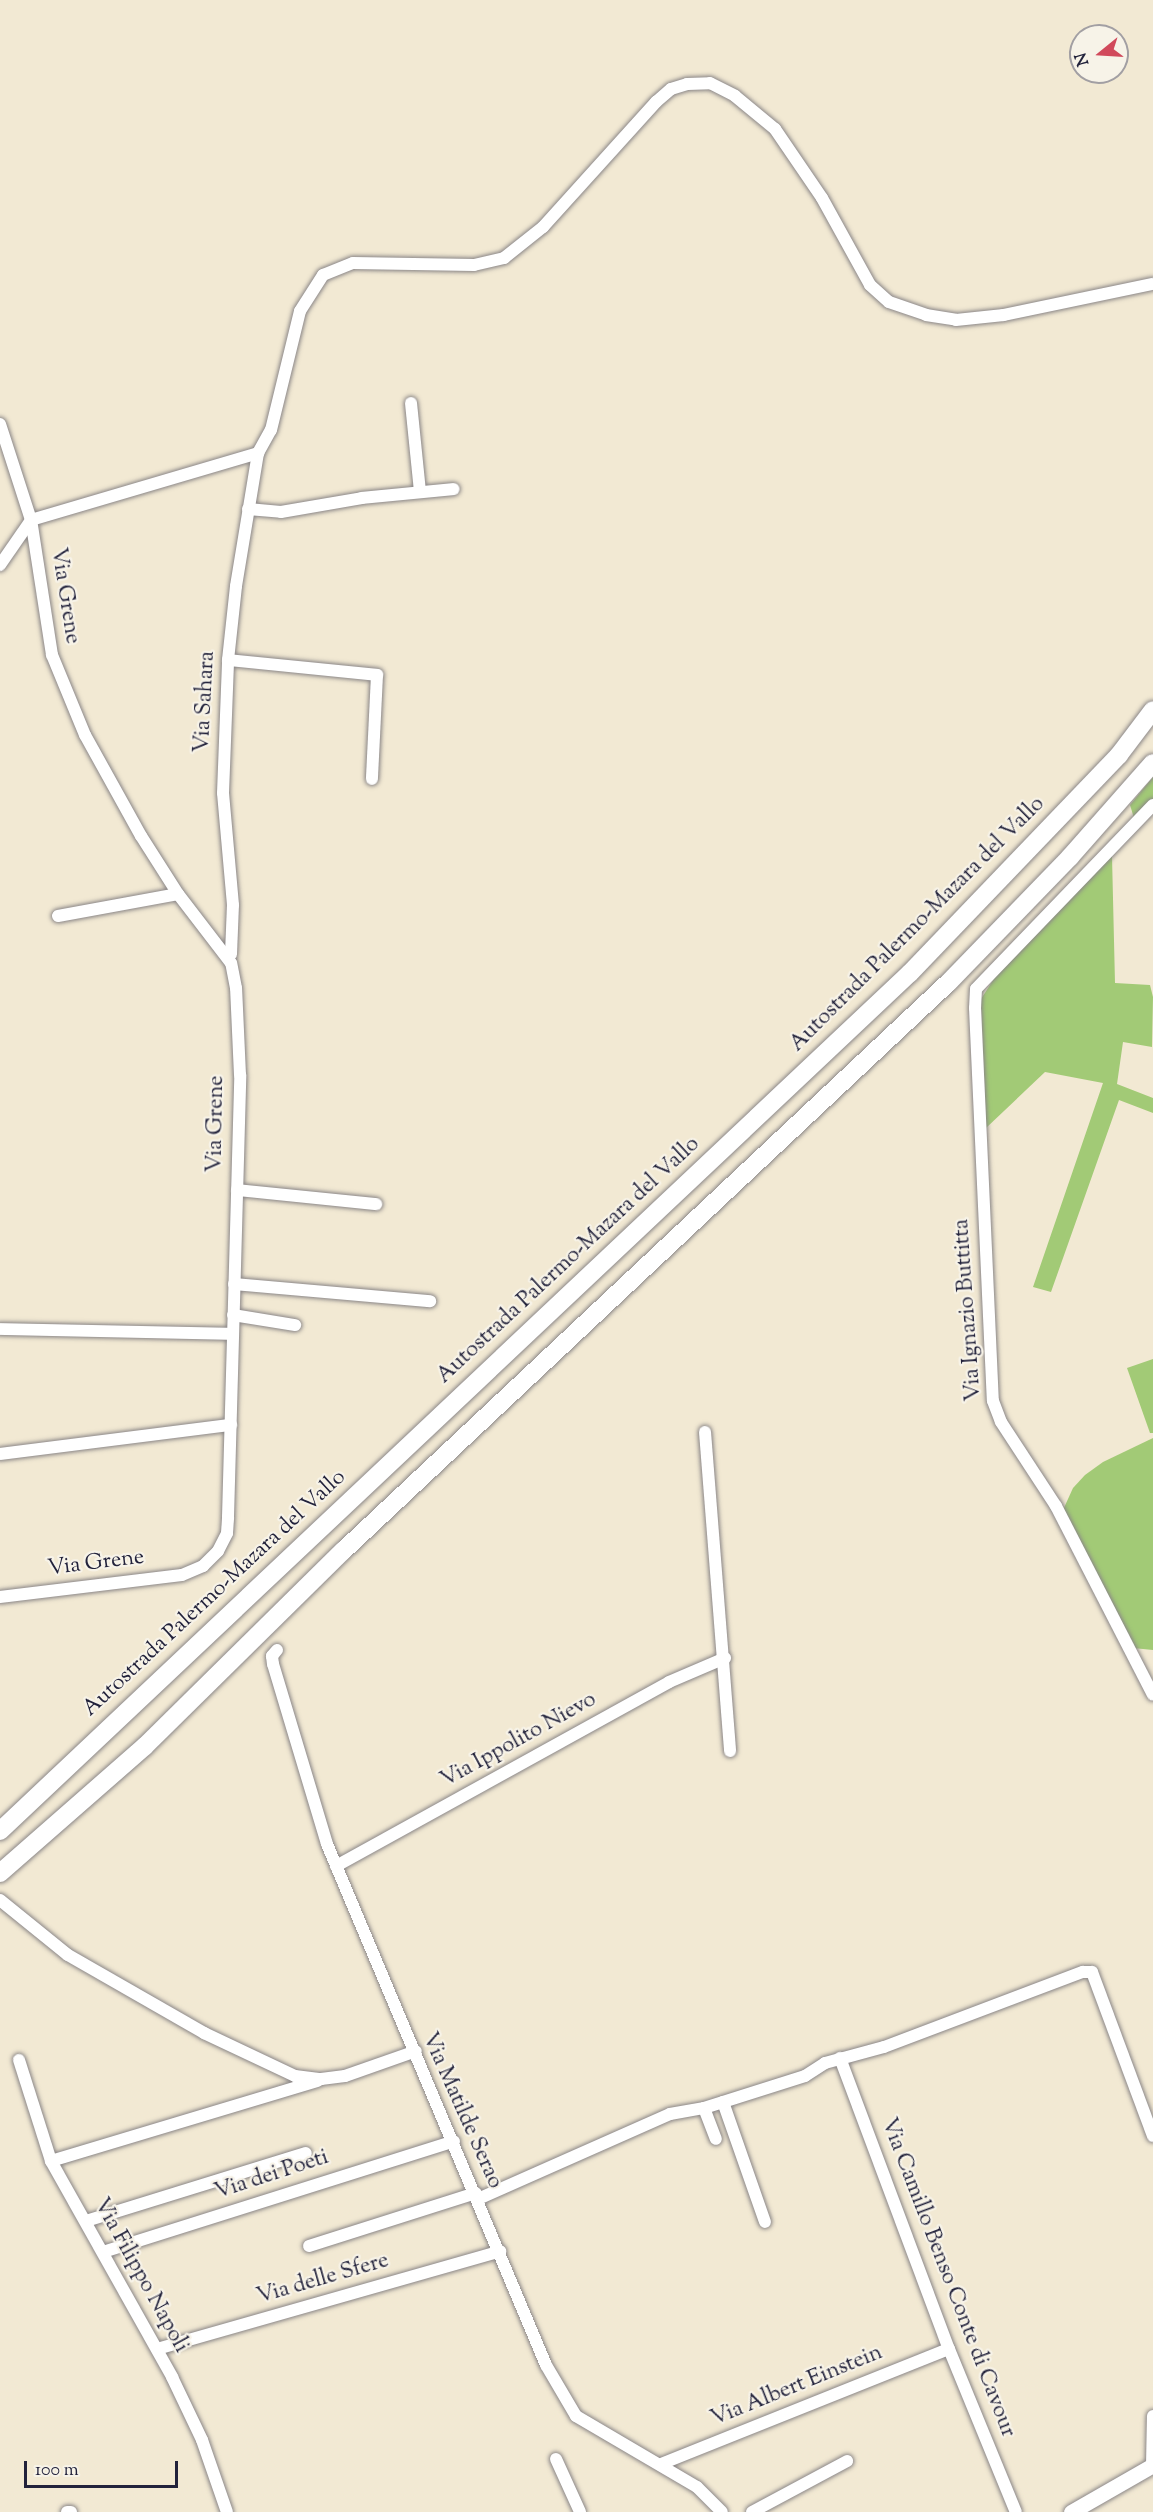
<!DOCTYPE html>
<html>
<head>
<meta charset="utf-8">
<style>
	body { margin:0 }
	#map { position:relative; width:1153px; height:2512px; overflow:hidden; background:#f2e9d3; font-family:"Sorts Mill Goudy",serif }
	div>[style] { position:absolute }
	.green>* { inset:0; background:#a2ca76 }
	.roads { filter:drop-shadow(0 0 2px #8a8687) drop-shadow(0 0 2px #8a8687) }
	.minor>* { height:12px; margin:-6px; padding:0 6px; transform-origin:6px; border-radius:6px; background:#fff }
	.major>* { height:15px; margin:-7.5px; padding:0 7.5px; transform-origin:7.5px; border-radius:7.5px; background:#fff }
	.highway>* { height:18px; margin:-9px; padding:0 9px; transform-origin:9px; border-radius:9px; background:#fff }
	span { translate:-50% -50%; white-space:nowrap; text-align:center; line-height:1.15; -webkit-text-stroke:4.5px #f7f3e8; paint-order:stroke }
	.street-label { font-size:22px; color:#22223b }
	.north { position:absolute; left:1069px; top:24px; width:60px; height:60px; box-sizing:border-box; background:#f7f3e8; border:2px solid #a29fa3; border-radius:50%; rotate:252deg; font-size:16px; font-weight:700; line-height:24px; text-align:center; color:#22223b }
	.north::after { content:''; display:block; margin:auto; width:21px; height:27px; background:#d1495b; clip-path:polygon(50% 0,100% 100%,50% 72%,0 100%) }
	.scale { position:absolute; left:24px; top:2461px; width:154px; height:27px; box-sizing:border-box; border:3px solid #22223b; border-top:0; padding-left:8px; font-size:18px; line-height:21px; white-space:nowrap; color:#22223b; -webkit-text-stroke:4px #f7f3e8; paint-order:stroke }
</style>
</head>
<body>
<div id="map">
	<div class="green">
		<div style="clip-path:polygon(1153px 777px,1153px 800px,1134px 818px,1130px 805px)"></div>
		<div style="clip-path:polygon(1112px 856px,1115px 983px,1150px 985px,1153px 997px,1152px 1047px,1123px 1042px,1117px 1084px,1153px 1098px,1153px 1113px,1119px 1100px,1051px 1292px,1033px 1287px,1103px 1083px,1045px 1072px,986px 1128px,981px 999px,997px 974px)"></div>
		<div style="clip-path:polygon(1153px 1359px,1153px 1433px,1150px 1433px,1127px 1368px)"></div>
		<div style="clip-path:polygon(1153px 1438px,1153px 1650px,1133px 1648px,1063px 1510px,1073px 1488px,1085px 1475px,1103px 1462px)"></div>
	</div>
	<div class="roads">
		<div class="minor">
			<div style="left:411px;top:403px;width:89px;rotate:84.2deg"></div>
			<div style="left:0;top:424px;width:101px;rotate:72.1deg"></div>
			<div style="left:31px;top:520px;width:237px;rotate:-16.4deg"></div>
			<div style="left:258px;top:453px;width:26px;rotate:-61deg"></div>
			<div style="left:271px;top:430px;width:122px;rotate:-76.3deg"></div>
			<div style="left:300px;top:311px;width:43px;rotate:-57.4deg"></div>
			<div style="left:323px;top:275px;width:32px;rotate:-22deg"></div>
			<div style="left:353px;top:263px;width:121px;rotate:0.9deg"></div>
			<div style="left:474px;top:265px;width:31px;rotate:-13deg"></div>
			<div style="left:504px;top:258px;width:50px;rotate:-38.5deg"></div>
			<div style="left:543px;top:227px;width:169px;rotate:-47.9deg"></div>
			<div style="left:656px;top:102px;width:20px;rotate:-41deg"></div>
			<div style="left:671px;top:89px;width:17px;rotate:-17deg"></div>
			<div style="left:687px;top:84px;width:23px;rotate:-2deg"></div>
			<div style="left:710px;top:83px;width:28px;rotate:27deg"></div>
			<div style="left:735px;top:96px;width:52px;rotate:39.5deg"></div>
			<div style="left:775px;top:129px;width:83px;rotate:55.7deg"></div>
			<div style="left:822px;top:198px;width:99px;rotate:61.1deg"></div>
			<div style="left:870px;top:285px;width:25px;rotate:42deg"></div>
			<div style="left:889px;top:302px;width:39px;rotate:19deg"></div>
			<div style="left:926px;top:315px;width:30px;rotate:9deg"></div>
			<div style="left:956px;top:320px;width:48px;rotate:-5.9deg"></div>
			<div style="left:1004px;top:315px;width:152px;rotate:-11.8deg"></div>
			<div style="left:248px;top:509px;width:33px;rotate:5deg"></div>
			<div style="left:281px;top:512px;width:82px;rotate:-9.8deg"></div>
			<div style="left:362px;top:498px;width:92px;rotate:-5.6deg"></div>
			<div style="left:0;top:565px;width:55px;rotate:-55.4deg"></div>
			<div style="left:228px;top:660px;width:150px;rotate:5.7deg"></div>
			<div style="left:377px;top:675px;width:104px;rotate:92.8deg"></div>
			<div style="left:1153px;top:805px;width:255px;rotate:133.9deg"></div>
			<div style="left:976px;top:989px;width:19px;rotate:93deg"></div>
			<div style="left:975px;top:1008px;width:393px;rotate:87.4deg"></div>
			<div style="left:993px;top:1401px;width:22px;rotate:69deg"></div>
			<div style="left:1001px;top:1422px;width:100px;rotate:56.8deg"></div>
			<div style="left:1056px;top:1506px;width:212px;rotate:62.8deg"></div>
			<div style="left:58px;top:916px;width:122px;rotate:-10.4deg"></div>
			<div style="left:231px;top:954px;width:49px;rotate:-87.7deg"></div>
			<div style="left:233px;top:905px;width:112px;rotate:-95.1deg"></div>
			<div style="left:223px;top:793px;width:133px;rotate:-87.8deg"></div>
			<div style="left:228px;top:660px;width:74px;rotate:-83.8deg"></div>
			<div style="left:236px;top:586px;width:135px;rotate:-80.6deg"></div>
			<div style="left:237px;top:1190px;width:140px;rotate:5.8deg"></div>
			<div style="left:234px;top:1284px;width:197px;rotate:5deg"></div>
			<div style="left:233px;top:1315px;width:63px;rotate:9.2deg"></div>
			<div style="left:0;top:1329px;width:233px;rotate:1.2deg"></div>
			<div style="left:705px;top:1432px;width:320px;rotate:85.5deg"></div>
			<div style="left:0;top:1454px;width:233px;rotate:-7.2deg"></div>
			<div style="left:0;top:1597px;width:183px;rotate:-6.9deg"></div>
			<div style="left:182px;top:1575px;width:23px;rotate:-23deg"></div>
			<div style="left:203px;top:1566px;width:21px;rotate:-45deg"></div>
			<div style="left:218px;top:1551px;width:20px;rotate:-63deg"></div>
			<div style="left:227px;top:1533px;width:16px;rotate:-86deg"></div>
			<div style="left:228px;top:1517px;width:442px;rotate:-88.4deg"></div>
			<div style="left:240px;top:1075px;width:87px;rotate:-92.6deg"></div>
			<div style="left:236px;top:988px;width:25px;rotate:-101deg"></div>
			<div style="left:231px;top:963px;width:87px;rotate:-127.5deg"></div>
			<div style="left:178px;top:894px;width:69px;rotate:-122.5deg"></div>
			<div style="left:141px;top:836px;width:115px;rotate:-119deg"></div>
			<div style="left:85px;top:735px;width:87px;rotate:-112.4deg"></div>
			<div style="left:52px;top:655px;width:137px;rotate:-98.8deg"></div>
			<div style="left:277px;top:1650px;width:8px;rotate:130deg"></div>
			<div style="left:272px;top:1656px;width:8px;rotate:83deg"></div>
			<div style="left:273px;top:1664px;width:188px;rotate:73.3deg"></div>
			<div style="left:327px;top:1844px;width:565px;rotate:67.2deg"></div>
			<div style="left:546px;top:2365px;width:59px;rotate:59.5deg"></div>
			<div style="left:576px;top:2416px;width:140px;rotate:30.4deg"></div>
			<div style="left:697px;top:2487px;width:35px;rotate:45deg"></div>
			<div style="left:336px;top:1866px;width:380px;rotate:-28.9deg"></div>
			<div style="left:669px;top:1682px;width:61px;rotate:-23.2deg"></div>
			<div style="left:0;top:1900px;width:87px;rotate:39deg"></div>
			<div style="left:68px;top:1955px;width:157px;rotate:29.8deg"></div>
			<div style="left:204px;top:2033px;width:101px;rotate:25.3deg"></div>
			<div style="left:295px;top:2076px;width:26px;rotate:7deg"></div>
			<div style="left:321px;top:2079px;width:24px;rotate:-7deg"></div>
			<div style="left:345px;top:2076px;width:75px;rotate:-19.4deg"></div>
			<div style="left:840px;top:2058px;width:311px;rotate:69.5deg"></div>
			<div style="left:949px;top:2349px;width:176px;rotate:67.7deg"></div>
			<div style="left:19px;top:2060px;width:106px;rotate:72.4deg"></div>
			<div style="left:51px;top:2161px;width:248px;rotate:60.7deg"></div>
			<div style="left:172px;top:2377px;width:70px;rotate:64.5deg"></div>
			<div style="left:202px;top:2440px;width:76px;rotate:70.9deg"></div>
			<div style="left:723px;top:2102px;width:127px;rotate:70.7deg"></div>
			<div style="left:704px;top:2108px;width:33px;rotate:69deg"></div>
			<div style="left:51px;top:2161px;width:278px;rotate:-16.7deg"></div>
			<div style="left:478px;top:2199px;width:210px;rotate:-23.9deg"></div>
			<div style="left:670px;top:2114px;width:35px;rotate:-10deg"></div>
			<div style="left:704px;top:2108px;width:106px;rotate:-17.6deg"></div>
			<div style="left:805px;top:2076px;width:24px;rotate:-33deg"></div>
			<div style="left:825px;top:2063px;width:61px;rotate:-15.2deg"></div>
			<div style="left:884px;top:2047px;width:213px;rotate:-20.7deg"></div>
			<div style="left:1083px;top:1972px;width:9px"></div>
			<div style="left:1092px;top:1972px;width:175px;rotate:69.6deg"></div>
			<div style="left:86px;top:2221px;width:230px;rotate:-17.2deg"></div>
			<div style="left:309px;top:2246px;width:175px;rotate:-17.6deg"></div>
			<div style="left:103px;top:2252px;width:368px;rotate:-17.5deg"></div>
			<div style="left:157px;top:2349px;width:357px;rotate:-15.9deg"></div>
			<div style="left:556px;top:2459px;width:58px;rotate:65.6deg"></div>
			<div style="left:661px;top:2464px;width:310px;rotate:-21.8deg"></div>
			<div style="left:1152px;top:2466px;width:50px;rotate:-88.9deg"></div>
			<div style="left:67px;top:2512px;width:4px"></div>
			<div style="left:752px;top:2512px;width:108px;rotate:-28.2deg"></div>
		</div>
		<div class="major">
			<div style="left:1071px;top:2512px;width:95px;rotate:-29.8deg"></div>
		</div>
		<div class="highway">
			<div style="left:0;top:1831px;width:1251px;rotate:-43.32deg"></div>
			<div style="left:910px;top:973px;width:302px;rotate:-46.2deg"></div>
			<div style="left:1119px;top:755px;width:56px;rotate:-52.9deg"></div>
			<div style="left:0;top:1873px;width:193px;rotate:-41.2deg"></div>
			<div style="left:145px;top:1746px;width:278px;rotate:-44.6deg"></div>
			<div style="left:343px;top:1551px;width:831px;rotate:-43.2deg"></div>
			<div style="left:949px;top:982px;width:174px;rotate:-45.9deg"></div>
			<div style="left:1070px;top:857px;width:125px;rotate:-48.6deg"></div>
		</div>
	</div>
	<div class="street-label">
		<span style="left:64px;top:596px;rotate:81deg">Via Grene</span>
		<span style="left:206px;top:702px;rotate:-87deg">Via Sahara</span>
		<span style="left:918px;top:925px;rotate:-45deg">Autostrada Palermo-Mazara del Vallo</span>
		<span style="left:217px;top:1124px;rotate:-89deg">Via Grene</span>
		<span style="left:569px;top:1261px;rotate:-43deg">Autostrada Palermo-Mazara del Vallo</span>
		<span style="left:969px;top:1310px;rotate:-94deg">Via Ignazio Buttitta</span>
		<span style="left:96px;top:1564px;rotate:-7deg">Via Grene</span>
		<span style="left:215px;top:1594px;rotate:-43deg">Autostrada Palermo-Mazara del Vallo</span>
		<span style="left:519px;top:1741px;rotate:-29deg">Via Ippolito Nievo</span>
		<span style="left:461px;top:2111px;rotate:66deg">Via Matilde Serao</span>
		<span style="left:272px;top:2176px;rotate:-18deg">Via dei Poeti</span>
		<span style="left:140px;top:2276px;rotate:61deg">Via Filippo Napoli</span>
		<span style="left:947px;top:2278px;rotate:69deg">Via Camillo Benso Conte di Cavour</span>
		<span style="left:323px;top:2280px;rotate:-16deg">Via delle Sfere</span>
		<span style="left:797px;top:2387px;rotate:-22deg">Via Albert Einstein</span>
	</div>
	<div class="north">N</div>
	<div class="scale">100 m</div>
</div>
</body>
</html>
